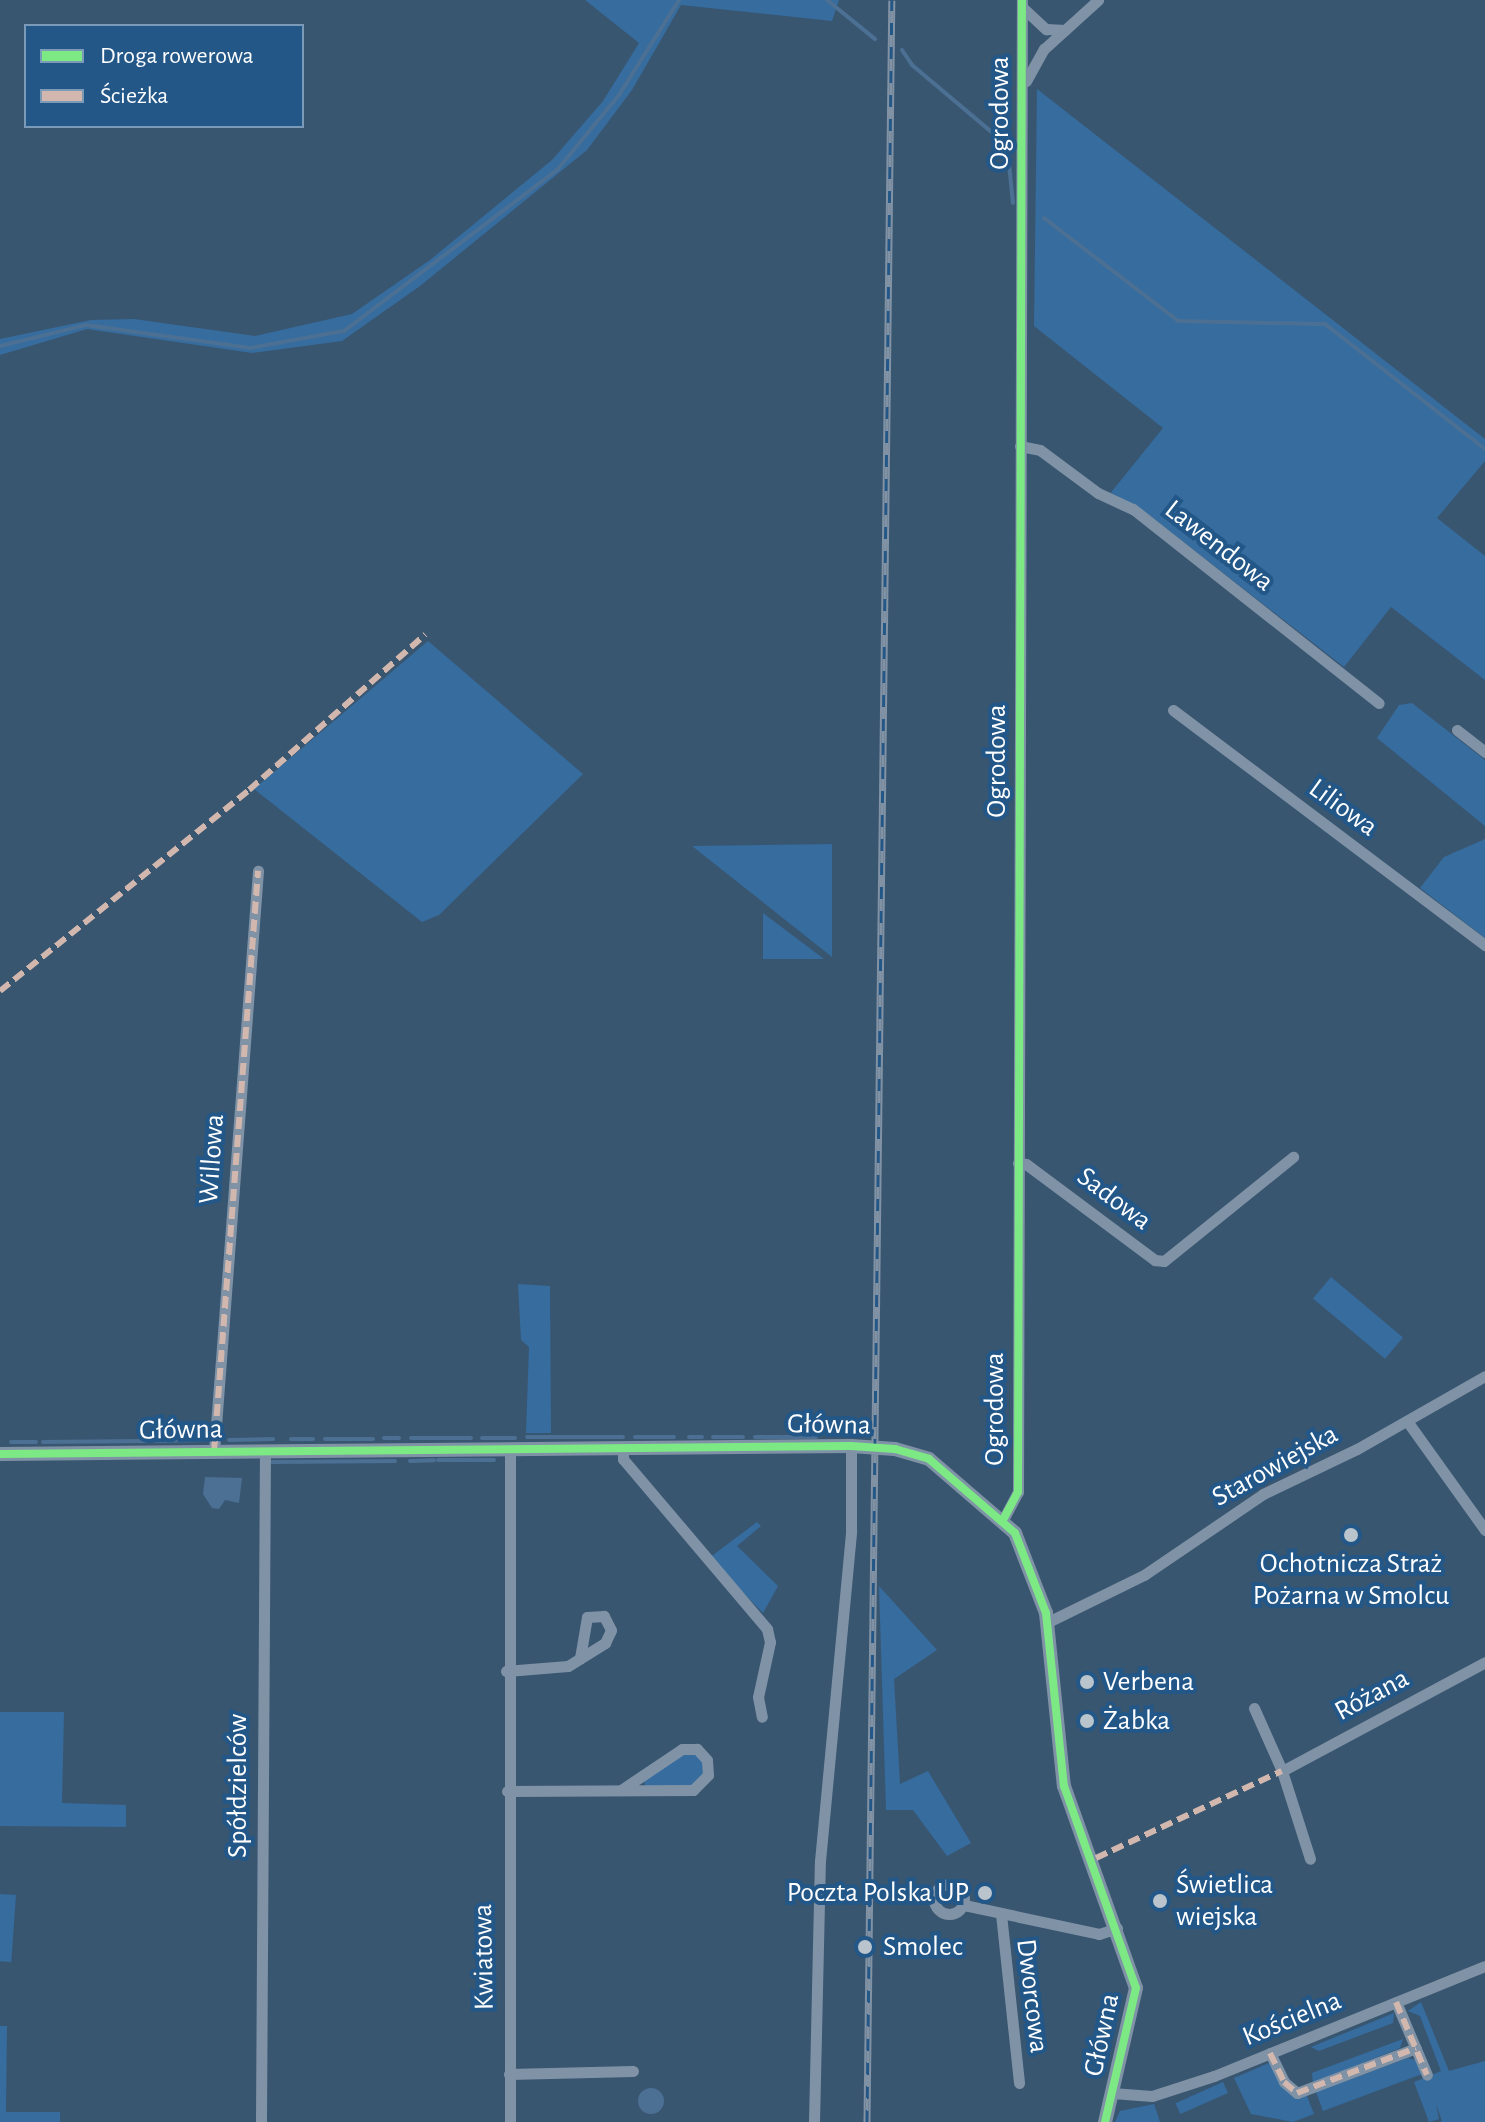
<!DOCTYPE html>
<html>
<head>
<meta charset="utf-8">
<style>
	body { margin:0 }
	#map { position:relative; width:1485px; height:2122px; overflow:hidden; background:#395671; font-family:"Alegreya Sans",sans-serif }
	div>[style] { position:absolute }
	.green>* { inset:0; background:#366c9e; transform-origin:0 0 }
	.water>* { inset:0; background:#4c7093 }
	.round { border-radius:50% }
	.stream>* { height:4px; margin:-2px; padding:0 2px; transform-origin:2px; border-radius:2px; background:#4c7093 }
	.minor>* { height:11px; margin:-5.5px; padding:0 5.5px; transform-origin:5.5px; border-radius:5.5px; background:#8093a6 }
	.minor>.ring { margin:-5.5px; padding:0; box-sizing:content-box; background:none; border:11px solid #8093a6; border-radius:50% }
	.tertiary>* { height:14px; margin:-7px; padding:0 7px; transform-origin:7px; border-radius:7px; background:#8093a6 }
	.rail>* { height:7px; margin-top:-3.5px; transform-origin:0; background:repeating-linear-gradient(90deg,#225788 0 12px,#8092a4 0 24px); box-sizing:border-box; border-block:2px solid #8092a4 }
	.quiet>* { height:6px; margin-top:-3px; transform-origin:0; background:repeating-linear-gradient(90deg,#d1b7ad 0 12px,transparent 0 18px) }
	.cycleway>* { height:8px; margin:-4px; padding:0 4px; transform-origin:4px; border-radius:4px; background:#7ce984 }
	.dots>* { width:22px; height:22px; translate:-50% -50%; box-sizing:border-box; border:4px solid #225788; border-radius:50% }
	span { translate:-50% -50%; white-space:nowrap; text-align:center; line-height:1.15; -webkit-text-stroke:8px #225788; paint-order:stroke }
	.street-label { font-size:28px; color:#fff }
	.poi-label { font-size:28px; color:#fff }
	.left { translate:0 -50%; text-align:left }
	.right { translate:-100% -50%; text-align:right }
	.legend { position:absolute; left:24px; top:24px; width:280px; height:104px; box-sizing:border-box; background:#225788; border:2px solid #7a9ab8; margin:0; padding:10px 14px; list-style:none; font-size:24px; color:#fff }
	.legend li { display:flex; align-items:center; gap:16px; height:40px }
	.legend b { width:40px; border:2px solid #7a9ab8 }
</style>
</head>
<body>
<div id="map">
	<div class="green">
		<div style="clip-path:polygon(585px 0,839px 0,832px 21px,681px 5px,632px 90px,587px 150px,420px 286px,342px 341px,252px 353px,87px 329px,0 355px,0 339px,91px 320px,134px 319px,255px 336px,352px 314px,430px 260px,552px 160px,603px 101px,639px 43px)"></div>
		<div style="clip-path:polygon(1037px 89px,1485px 439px,1485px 461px,1437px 518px,1485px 556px,1485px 680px,1391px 607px,1344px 667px,1136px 505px,1109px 495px,1163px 428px,1034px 326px)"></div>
		<div style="clip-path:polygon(428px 641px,583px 774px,439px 915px,422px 922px,254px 789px)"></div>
		<div style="clip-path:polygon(1412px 703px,1485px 760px,1485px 826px,1377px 738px,1399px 705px)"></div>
		<div style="clip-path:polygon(1485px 839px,1485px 938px,1420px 888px,1444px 857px)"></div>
		<div style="clip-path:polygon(832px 844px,832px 957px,692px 846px)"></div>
		<div style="clip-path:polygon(763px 913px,824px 959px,763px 959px)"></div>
		<div style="left:1331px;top:1277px;width:94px;height:28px;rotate:40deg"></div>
		<div style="clip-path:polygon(518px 1284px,550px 1286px,551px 1433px,526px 1433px,529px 1347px,521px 1340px)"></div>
		<div style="clip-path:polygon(757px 1522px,761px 1526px,737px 1546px,778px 1586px,763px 1613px,709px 1558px)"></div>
		<div style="clip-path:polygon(879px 1586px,937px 1650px,894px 1679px,900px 1784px,928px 1771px,971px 1843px,947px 1856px,913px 1810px,886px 1810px)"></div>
		<div style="clip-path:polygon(0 1712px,64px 1712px,62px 1803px,126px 1805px,126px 1827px,0 1826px)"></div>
		<div style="clip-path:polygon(687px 1752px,700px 1756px,705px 1769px,700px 1781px,689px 1786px,645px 1786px,644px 1779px)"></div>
		<div style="left:0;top:1894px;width:16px;height:67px;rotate:4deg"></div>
		<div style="clip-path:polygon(1421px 2002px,1449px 2071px,1485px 2061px,1485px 2122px,1439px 2122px,1442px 2121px,1436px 2104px,1439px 2119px,1429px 2122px,1414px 2082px,1441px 2071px,1420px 2016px,1408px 2011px)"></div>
		<div style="clip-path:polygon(1394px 2013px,1393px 2023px,1319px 2051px,1311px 2047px)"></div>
		<div style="clip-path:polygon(0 2026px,7px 2026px,6px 2112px,60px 2112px,60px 2122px,0 2122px)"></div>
		<div style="clip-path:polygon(1403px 2039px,1400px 2048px,1313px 2083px,1312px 2073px)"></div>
		<div style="clip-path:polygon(1408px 2058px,1416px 2060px,1422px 2074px,1323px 2111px,1316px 2092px)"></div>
		<div style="clip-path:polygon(1269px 2063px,1287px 2092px,1307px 2096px,1314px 2114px,1293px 2122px,1251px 2114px,1234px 2078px)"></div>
		<div style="left:1223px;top:2082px;width:12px;height:52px;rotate:66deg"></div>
		<div style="clip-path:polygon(1154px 2104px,1160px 2122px,1115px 2122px,1120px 2111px)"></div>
	</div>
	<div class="water">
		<div style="clip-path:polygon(205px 1477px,242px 1478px,239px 1503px,225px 1500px,219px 1509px,212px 1508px,203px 1494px)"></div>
		<div class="round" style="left:638px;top:2088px;width:26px;height:26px"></div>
	</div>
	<div class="stream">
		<div style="left:827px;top:0;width:62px;rotate:39.1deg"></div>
		<div style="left:902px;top:50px;width:18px;rotate:56deg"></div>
		<div style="left:912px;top:65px;width:124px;rotate:40.1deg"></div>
		<div style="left:1007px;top:145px;width:58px;rotate:84.1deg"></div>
		<div style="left:1044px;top:218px;width:169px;rotate:37.5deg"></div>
		<div style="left:1178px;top:321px;width:147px;rotate:1.2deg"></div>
		<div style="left:1325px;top:324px;width:203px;rotate:38deg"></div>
		<div style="left:0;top:346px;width:89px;rotate:-13.7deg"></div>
		<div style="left:86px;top:325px;width:166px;rotate:8deg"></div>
		<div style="left:250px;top:348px;width:96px;rotate:-10.3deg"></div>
		<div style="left:344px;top:331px;width:267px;rotate:-37.1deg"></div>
		<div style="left:557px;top:170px;width:97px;rotate:-50.4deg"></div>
		<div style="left:619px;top:95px;width:112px;rotate:-57.7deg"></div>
		<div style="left:527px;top:1437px;width:96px"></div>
		<div style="left:635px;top:1437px;width:39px"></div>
		<div style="left:689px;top:1437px;width:13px"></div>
		<div style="left:713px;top:1437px;width:30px"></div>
		<div style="left:755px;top:1437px;width:61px"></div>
		<div style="left:384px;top:1438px;width:15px"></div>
		<div style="left:411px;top:1438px;width:60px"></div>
		<div style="left:482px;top:1438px;width:33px"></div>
		<div style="left:291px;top:1439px;width:22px"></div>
		<div style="left:325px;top:1439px;width:48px"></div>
		<div style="left:229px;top:1440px;width:44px;rotate:-1.3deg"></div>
		<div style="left:156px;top:1441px;width:46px;rotate:-1.2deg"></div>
		<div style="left:11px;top:1442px;width:25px"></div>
		<div style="left:43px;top:1442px;width:103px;rotate:-0.6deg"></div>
		<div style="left:438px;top:1460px;width:56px"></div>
		<div style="left:410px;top:1461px;width:24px;rotate:-2deg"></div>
		<div style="left:272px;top:1462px;width:123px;rotate:-0.5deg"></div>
	</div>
	<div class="minor">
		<div style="left:1022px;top:7px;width:33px;rotate:43deg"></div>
		<div style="left:1046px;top:29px;width:19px;rotate:3deg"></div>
		<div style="left:1026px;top:81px;width:37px;rotate:-61deg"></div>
		<div style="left:1044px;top:49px;width:73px;rotate:-42.2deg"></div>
		<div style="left:1020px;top:446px;width:20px;rotate:11deg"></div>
		<div style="left:1040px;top:450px;width:72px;rotate:36.6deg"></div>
		<div style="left:1098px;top:493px;width:38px;rotate:25deg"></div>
		<div style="left:1133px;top:509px;width:313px;rotate:38.3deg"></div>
		<div style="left:1173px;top:710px;width:391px;rotate:37deg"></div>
		<div style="left:1457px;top:730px;width:36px;rotate:38deg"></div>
		<div style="left:1018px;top:1163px;width:8px;rotate:7deg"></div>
		<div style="left:1026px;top:1164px;width:161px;rotate:36.7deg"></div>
		<div style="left:1155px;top:1260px;width:9px;rotate:6deg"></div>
		<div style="left:1164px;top:1261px;width:166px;rotate:-38.9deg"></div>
		<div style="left:1407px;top:1421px;width:134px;rotate:54.4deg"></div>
		<div style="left:623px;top:1448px;width:11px;rotate:90deg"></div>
		<div style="left:623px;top:1459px;width:223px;rotate:49.7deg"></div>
		<div style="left:767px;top:1629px;width:13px;rotate:77deg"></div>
		<div style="left:770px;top:1642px;width:56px;rotate:102.3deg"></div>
		<div style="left:758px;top:1697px;width:20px;rotate:79deg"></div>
		<div style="left:214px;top:1452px;width:583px;rotate:-85.67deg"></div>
		<div style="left:1004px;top:1518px;width:30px;rotate:-62deg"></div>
		<div style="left:1018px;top:1492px;width:1492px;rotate:-89.85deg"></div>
		<div style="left:1048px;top:1622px;width:107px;rotate:-26.1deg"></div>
		<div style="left:1144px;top:1575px;width:144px;rotate:-34.2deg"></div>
		<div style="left:1263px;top:1494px;width:104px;rotate:-25.6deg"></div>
		<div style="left:1357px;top:1449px;width:147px;rotate:-29.7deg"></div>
		<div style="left:506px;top:1671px;width:62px;rotate:-4.6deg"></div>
		<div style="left:568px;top:1666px;width:44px;rotate:-31.9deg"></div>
		<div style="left:605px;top:1643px;width:14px;rotate:-65deg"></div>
		<div style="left:611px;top:1630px;width:16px;rotate:-117deg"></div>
		<div style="left:604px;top:1616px;width:17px;rotate:177deg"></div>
		<div style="left:587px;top:1617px;width:42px;rotate:99.7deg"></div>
		<div style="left:1254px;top:1708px;width:69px;rotate:66deg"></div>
		<div style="left:1282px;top:1771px;width:92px;rotate:72.3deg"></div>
		<div style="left:1282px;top:1771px;width:230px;rotate:-28.2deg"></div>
		<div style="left:507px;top:1791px;width:186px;rotate:-0.3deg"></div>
		<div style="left:693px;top:1790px;width:21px;rotate:-45deg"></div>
		<div style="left:708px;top:1775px;width:15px;rotate:-94deg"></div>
		<div style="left:707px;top:1760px;width:15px;rotate:-132deg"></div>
		<div style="left:697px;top:1749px;width:15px;rotate:180deg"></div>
		<div style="left:682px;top:1749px;width:73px;rotate:146.1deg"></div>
		<div class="ring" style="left:934px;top:1884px;width:19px;height:19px"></div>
		<div style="left:964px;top:1905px;width:138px;rotate:12.1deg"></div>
		<div style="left:1099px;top:1934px;width:19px;rotate:-18deg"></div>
		<div style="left:1001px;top:1914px;width:170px;rotate:83.9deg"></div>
		<div style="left:1396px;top:2002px;width:79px;rotate:67deg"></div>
		<div style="left:1270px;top:2053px;width:32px;rotate:64deg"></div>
		<div style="left:1284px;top:2082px;width:17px;rotate:40deg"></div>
		<div style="left:1297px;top:2093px;width:127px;rotate:-20.7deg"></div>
		<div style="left:509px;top:2074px;width:124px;rotate:-1.4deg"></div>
		<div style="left:1112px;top:2093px;width:40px;rotate:4.3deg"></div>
		<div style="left:1152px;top:2096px;width:65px;rotate:-17.9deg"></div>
		<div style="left:1214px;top:2076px;width:292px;rotate:-22.1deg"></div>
		<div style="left:261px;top:2122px;width:671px;rotate:-89.66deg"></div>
		<div style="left:510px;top:2122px;width:673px;rotate:-90deg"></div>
		<div style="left:814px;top:2122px;width:261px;rotate:-88.7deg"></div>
		<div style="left:820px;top:1861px;width:331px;rotate:-84.6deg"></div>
		<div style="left:851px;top:1531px;width:85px;rotate:-90deg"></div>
	</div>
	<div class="tertiary">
		<div style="left:0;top:1454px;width:851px;rotate:-0.54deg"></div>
		<div style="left:851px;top:1446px;width:44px;rotate:3.9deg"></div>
		<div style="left:895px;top:1449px;width:35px;rotate:16deg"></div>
		<div style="left:929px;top:1459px;width:113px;rotate:40.7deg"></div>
		<div style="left:1015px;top:1533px;width:86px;rotate:68.8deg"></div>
		<div style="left:1046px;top:1613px;width:174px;rotate:84.1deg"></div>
		<div style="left:1064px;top:1786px;width:214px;rotate:70.4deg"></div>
		<div style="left:1136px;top:1988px;width:138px;rotate:103deg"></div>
	</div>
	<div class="rail">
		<div style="left:867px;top:2122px;width:2122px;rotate:-89.33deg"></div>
	</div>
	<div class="quiet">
		<div style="left:0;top:991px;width:320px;rotate:-38.9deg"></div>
		<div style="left:249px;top:790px;width:235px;rotate:-41.4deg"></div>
		<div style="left:214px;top:1452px;width:583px;rotate:-85.67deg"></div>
		<div style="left:1096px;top:1858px;width:205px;rotate:-25.1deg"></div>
		<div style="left:1396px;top:2002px;width:79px;rotate:67deg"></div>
		<div style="left:1270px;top:2053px;width:32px;rotate:64deg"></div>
		<div style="left:1284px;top:2082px;width:17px;rotate:40deg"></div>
		<div style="left:1297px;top:2093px;width:127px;rotate:-20.7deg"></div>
	</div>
	<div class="cycleway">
		<div style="left:0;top:1454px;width:851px;rotate:-0.54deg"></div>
		<div style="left:851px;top:1446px;width:44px;rotate:3.9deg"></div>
		<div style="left:895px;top:1449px;width:35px;rotate:16deg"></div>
		<div style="left:929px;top:1459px;width:113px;rotate:40.7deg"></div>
		<div style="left:1015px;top:1533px;width:86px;rotate:68.8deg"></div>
		<div style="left:1046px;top:1613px;width:174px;rotate:84.1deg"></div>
		<div style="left:1064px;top:1786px;width:214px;rotate:70.4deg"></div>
		<div style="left:1136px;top:1988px;width:138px;rotate:103deg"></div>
		<div style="left:1004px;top:1518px;width:30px;rotate:-62deg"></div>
		<div style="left:1018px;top:1492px;width:1492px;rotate:-89.85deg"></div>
	</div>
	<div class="dots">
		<div style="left:1351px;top:1535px;background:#bac4cd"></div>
		<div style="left:1087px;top:1682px;background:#bac4cd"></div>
		<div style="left:1087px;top:1721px;background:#bac4cd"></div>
		<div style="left:985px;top:1893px;background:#bac4cd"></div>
		<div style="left:1160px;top:1901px;background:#bac4cd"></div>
		<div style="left:865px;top:1947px;background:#bac4cd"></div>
	</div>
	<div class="street-label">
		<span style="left:1000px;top:113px;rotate:-90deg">Ogrodowa</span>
		<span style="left:1219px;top:546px;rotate:38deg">Lawendowa</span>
		<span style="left:997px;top:761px;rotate:-90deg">Ogrodowa</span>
		<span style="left:1343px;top:808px;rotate:36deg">Liliowa</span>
		<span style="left:212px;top:1159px;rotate:-86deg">Willowa</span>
		<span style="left:1114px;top:1199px;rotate:37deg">Sadowa</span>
		<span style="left:995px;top:1409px;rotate:-90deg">Ogrodowa</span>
		<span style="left:829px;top:1425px;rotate:1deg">Główna</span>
		<span style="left:181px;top:1430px;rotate:-1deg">Główna</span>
		<span style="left:1275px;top:1466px;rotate:-29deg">Starowiejska</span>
		<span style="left:1372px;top:1695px;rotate:-28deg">Różana</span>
		<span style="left:238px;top:1786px;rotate:-90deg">Spółdzielców</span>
		<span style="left:484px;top:1957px;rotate:-91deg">Kwiatowa</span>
		<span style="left:1032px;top:1996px;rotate:83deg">Dworcowa</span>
		<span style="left:1292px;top:2019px;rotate:-22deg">Kościelna</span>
		<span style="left:1102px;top:2035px;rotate:-78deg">Główna</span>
	</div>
	<div class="poi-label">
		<span style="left:1351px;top:1580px">Ochotnicza Straż<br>Pożarna w Smolcu</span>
		<span class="left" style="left:1103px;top:1682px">Verbena</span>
		<span class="left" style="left:1103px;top:1721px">Żabka</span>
		<span class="left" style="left:1176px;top:1901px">Świetlica<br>wiejska</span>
		<span class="right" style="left:969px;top:1893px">Poczta Polska UP</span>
		<span class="left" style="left:883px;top:1947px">Smolec</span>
	</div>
	<ul class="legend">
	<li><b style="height:10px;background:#7ce984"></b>Droga rowerowa</li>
	<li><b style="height:10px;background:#d1b7ad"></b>Ścieżka</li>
	</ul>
</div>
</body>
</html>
